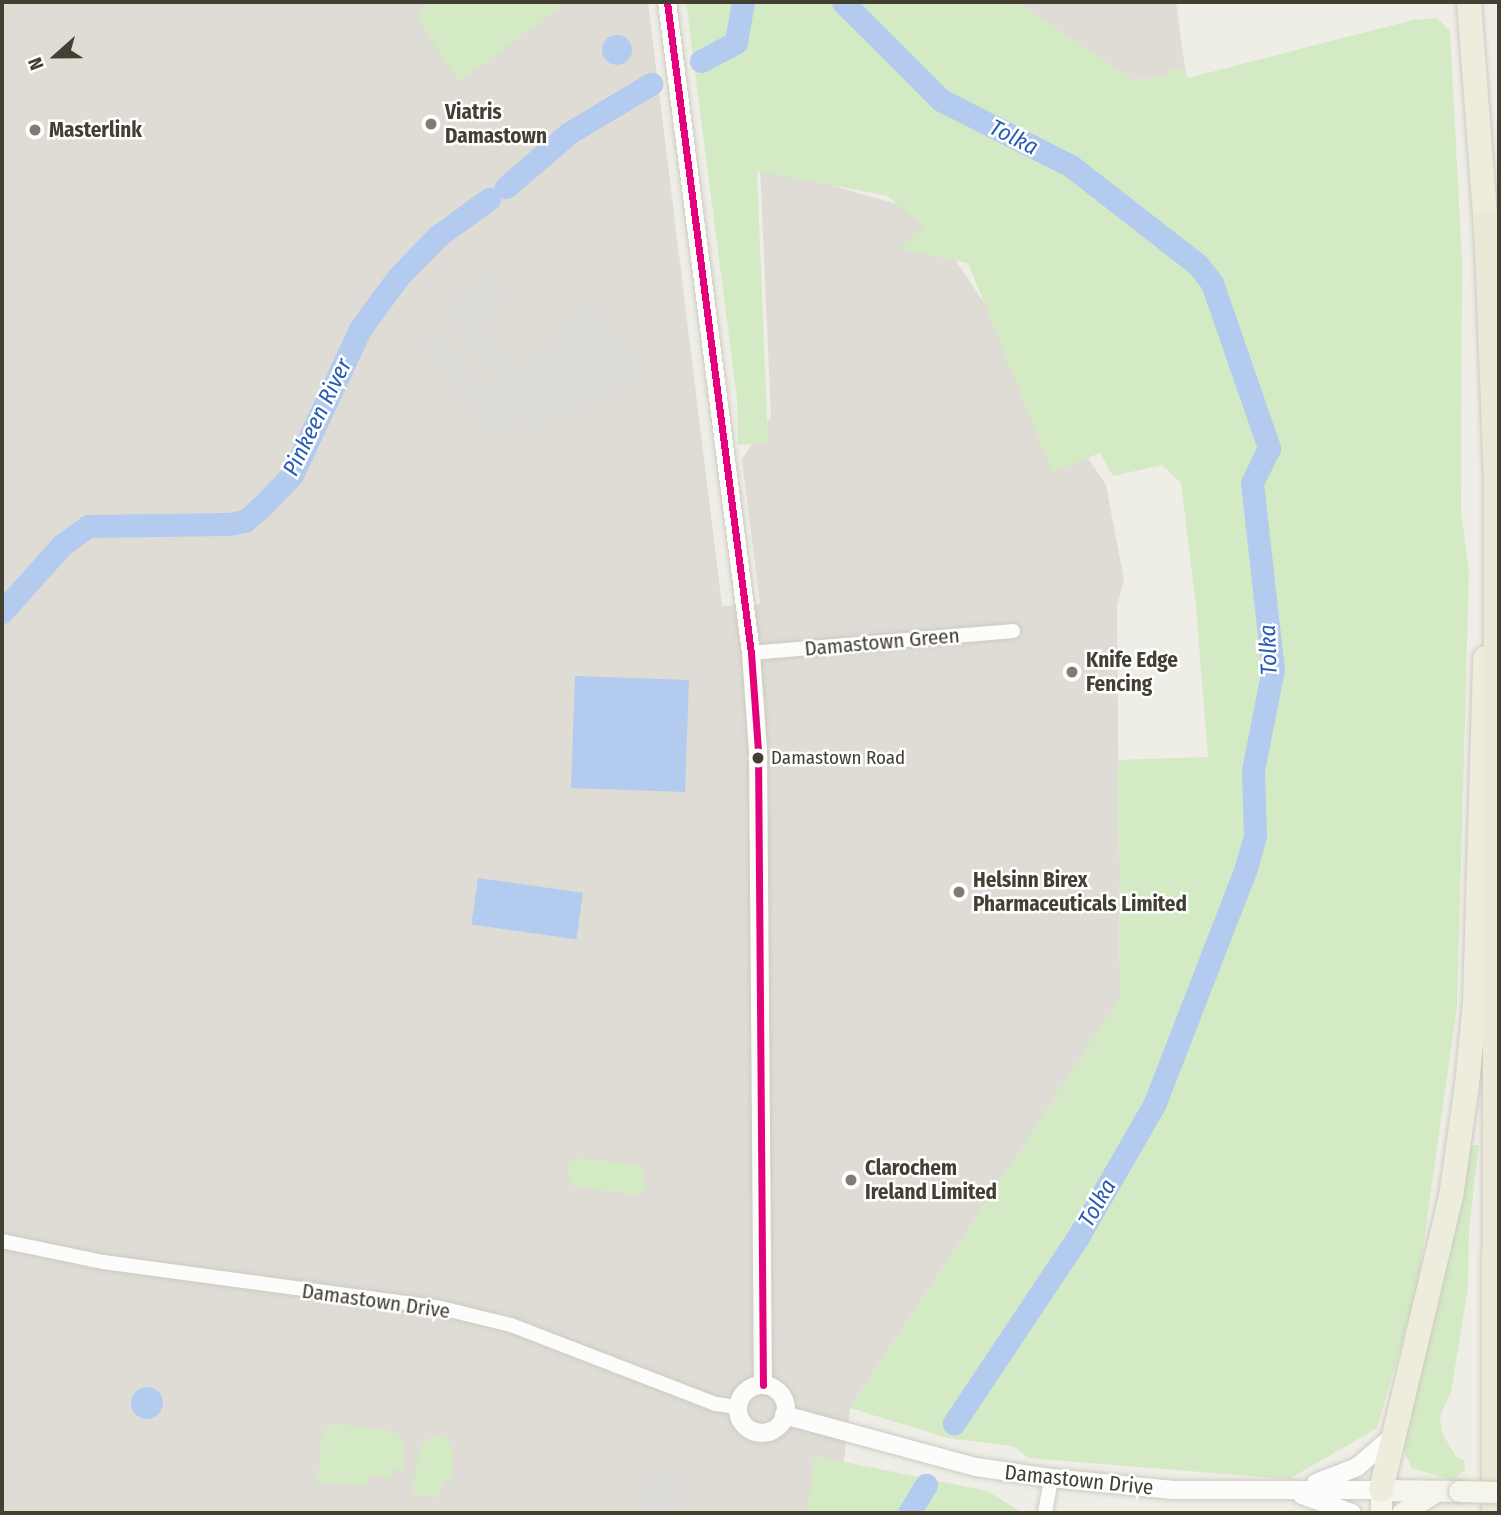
<!DOCTYPE html>
<html>
<head>
<meta charset="utf-8">
<style>
	body { margin:0 }
	#map { position:relative; width:1501px; height:1515px; overflow:hidden; background:#eeede6; font-family:"Fira Sans Condensed",sans-serif }
	div>[style] { position:absolute }
	.industrial>* { inset:0; background:#dedcd4 }
	.green>* { inset:0; background:#d4eac4 }
	.parking>* { inset:0; background:#dddcd6 }
	.water>* { inset:0; background:#b3cbee; transform-origin:0 0 }
	.round { border-radius:50% }
	.river>* { height:23px; margin:-11.5px; padding:0 11.5px; transform-origin:11.5px; border-radius:11.5px; background:#b3cbee }
	.roads { filter:drop-shadow(0 0 2px #cccbc3) drop-shadow(0 0 2px #cccbc3) }
	.minor>* { height:14px; margin:-7px; padding:0 7px; transform-origin:7px; border-radius:7px; background:#fcfcfb }
	.tertiary>* { height:18px; margin:-9px; padding:0 9px; transform-origin:9px; border-radius:9px; background:#fcfcfb }
	.tertiary>.ring { margin:-9px; padding:0; box-sizing:content-box; background:none; border:18px solid #fcfcfb; border-radius:50% }
	.secondary>* { height:21px; margin:-10.5px; padding:0 10.5px; transform-origin:10.5px; border-radius:10.5px; background:#f6f5ec }
	.trunk>* { height:24px; margin:-12px; padding:0 12px; transform-origin:12px; border-radius:12px; background:#eeecdc }
	.motorway>* { height:26px; margin:-13px; padding:0 13px; transform-origin:13px; border-radius:13px; background:#ebe8d7 }
	.bridges { filter:drop-shadow(0 0 2px #cdccbc) drop-shadow(0 0 2px #cdccbc) }
	.secondary-bridge>* { height:21px; margin:-10.5px; padding:0 10.5px; transform-origin:10.5px; border-radius:10.5px; background:#f6f5ec }
	.bus-1>* { height:7px; margin:-3.5px; padding:0 3.5px; transform-origin:3.5px; border-radius:3.5px; background:#e5007d }
	.dots>* { width:19px; height:19px; translate:-50% -50%; box-sizing:border-box; border:4px solid #fff; border-radius:50% }
	span { translate:-50% -50%; white-space:nowrap; text-align:center; line-height:1.15; -webkit-text-stroke:5px #fff; paint-order:stroke }
	.bus-label { font-size:19px; color:#434032 }
	.left { translate:0 -50%; text-align:left }
	.poi-label { font-size:21px; color:#434032; font-weight:700 }
	.street-label { font-size:21px; color:#434032 }
	.water-label { font-size:23px; color:#295cb2; font-style:italic }
	.frame { position:absolute; inset:0; border:4px solid #434032; pointer-events:none }
	.north { position:absolute; left:21px; top:21px; width:70px; height:70px; -webkit-text-stroke:5px #fff; paint-order:stroke; rotate:249deg; font-size:19px; font-weight:700; line-height:28px; text-align:center; color:#434032 }
	.north::after { content:''; display:block; margin:auto; width:24px; height:32px; background:#434032; clip-path:polygon(50% 0,100% 100%,50% 72%,0 100%) }
</style>
</head>
<body>
<div id="map">
	<div class="industrial">
		<div style="clip-path:polygon(2px 2px,648px 2px,722px 606px,760px 604px,742px 459px,771px 417px,760px 165px,914px 209px,938px 234px,1106px 485px,1124px 581px,1117px 605px,1120px 999px,850px 1408px,838px 1513px,2px 1513px)"></div>
		<div style="clip-path:polygon(1017px 2px,1176px 2px,1185px 69px,1167px 71px,1168px 77px,1132px 80px)"></div>
	</div>
	<div class="green">
		<div style="clip-path:polygon(426px 2px,560px 2px,559px 8px,459px 82px,418px 19px)"></div>
		<div style="clip-path:polygon(686px 2px,831px 2px,942px 111px,1010px 137px,1117px 207px,1197px 272px,1211px 290px,1237px 386px,1260px 423px,1263px 437px,1261px 450px,1250px 463px,1246px 499px,1263px 668px,1260px 709px,1246px 766px,1250px 826px,1243px 869px,1189px 990px,1183px 1022px,1140px 1112px,1156px 1122px,1258px 840px,1255px 776px,1279px 683px,1257px 496px,1271px 440px,1246px 374px,1220px 285px,1203px 264px,1149px 216px,1049px 148px,1008px 124px,942px 97px,848px 2px,1017px 2px,1133px 80px,1167px 77px,1167px 71px,1185px 69px,1188px 78px,1413px 20px,1437px 18px,1450px 31px,1462px 260px,1461px 511px,1469px 571px,1457px 1007px,1417px 1290px,1377px 1428px,1289px 1479px,1029px 1458px,1013px 1446px,948px 1438px,850px 1408px,1120px 999px,1118px 760px,1208px 757px,1196px 606px,1181px 483px,1162px 465px,1113px 476px,1100px 453px,1052px 472px,968px 263px,899px 249px,924px 227px,888px 196px,757px 171px,768px 442px,738px 445px,737px 399px)"></div>
		<div style="clip-path:polygon(1470px 1145px,1479px 1145px,1469px 1229px,1468px 1288px,1451px 1392px,1440px 1416px,1442px 1433px,1457px 1458px,1464px 1460px,1465px 1470px,1452px 1480px,1412px 1468px,1404px 1452px,1402px 1425px)"></div>
		<div style="clip-path:polygon(576px 1158px,640px 1165px,646px 1186px,637px 1195px,571px 1186px,566px 1166px)"></div>
		<div style="clip-path:polygon(331px 1423px,393px 1431px,403px 1439px,403px 1469px,393px 1469px,392px 1479px,369px 1475px,366px 1485px,317px 1483px,322px 1435px)"></div>
		<div style="clip-path:polygon(436px 1436px,448px 1440px,454px 1454px,451px 1480px,443px 1478px,439px 1498px,412px 1494px,420px 1448px,426px 1439px)"></div>
		<div style="clip-path:polygon(815px 1456px,987px 1491px,1023px 1513px,807px 1513px)"></div>
	</div>
	<div class="parking">
		<div style="clip-path:polygon(489px 268px,516px 305px,488px 327px,516px 364px,551px 340px,546px 332px,594px 298px,651px 369px,602px 409px,589px 408px,566px 425px,557px 420px,531px 434px,516px 428px,493px 445px,415px 341px,438px 323px,486px 386px,493px 382px,435px 307px)"></div>
		<div style="clip-path:polygon(645px 1464px,687px 1469px,682px 1508px,670px 1507px,669px 1513px,640px 1513px)"></div>
	</div>
	<div class="water">
		<div class="round" style="left:602px;top:35px;width:30px;height:30px"></div>
		<div style="left:575px;top:676px;width:114px;height:112px;rotate:2deg"></div>
		<div style="left:478px;top:878px;width:106px;height:47px;rotate:8deg"></div>
		<div class="round" style="left:131px;top:1387px;width:32px;height:32px"></div>
	</div>
	<div class="river">
		<div style="left:843px;top:2px;width:139px;rotate:45deg"></div>
		<div style="left:941px;top:100px;width:146px;rotate:26.9deg"></div>
		<div style="left:1071px;top:166px;width:161px;rotate:37.9deg"></div>
		<div style="left:1198px;top:265px;width:23px;rotate:52deg"></div>
		<div style="left:1212px;top:283px;width:175px;rotate:70.9deg"></div>
		<div style="left:1269px;top:448px;width:39px;rotate:116deg"></div>
		<div style="left:1252px;top:483px;width:187px;rotate:83.6deg"></div>
		<div style="left:1273px;top:669px;width:103px;rotate:101.2deg"></div>
		<div style="left:1253px;top:770px;width:66px;rotate:88.3deg"></div>
		<div style="left:1255px;top:836px;width:33px;rotate:106deg"></div>
		<div style="left:1246px;top:868px;width:252px;rotate:111.2deg"></div>
		<div style="left:1155px;top:1103px;width:155px;rotate:119.9deg"></div>
		<div style="left:1078px;top:1237px;width:224px;rotate:123.7deg"></div>
		<div style="left:701px;top:61px;width:40px;rotate:-28deg"></div>
		<div style="left:736px;top:42px;width:41px;rotate:-80.1deg"></div>
		<div style="left:506px;top:187px;width:83px;rotate:-40.6deg"></div>
		<div style="left:569px;top:133px;width:96px;rotate:-30.9deg"></div>
		<div style="left:2px;top:612px;width:90px;rotate:-48.2deg"></div>
		<div style="left:62px;top:545px;width:32px;rotate:-36deg"></div>
		<div style="left:88px;top:526px;width:140px;rotate:-0.8deg"></div>
		<div style="left:228px;top:524px;width:17px;rotate:-10deg"></div>
		<div style="left:245px;top:521px;width:20px;rotate:-41deg"></div>
		<div style="left:260px;top:508px;width:46px;rotate:-45.9deg"></div>
		<div style="left:292px;top:475px;width:161px;rotate:-65deg"></div>
		<div style="left:360px;top:329px;width:64px;rotate:-53.8deg"></div>
		<div style="left:398px;top:277px;width:57px;rotate:-45.7deg"></div>
		<div style="left:438px;top:236px;width:63px;rotate:-36deg"></div>
		<div style="left:909px;top:1513px;width:33px;rotate:-59deg"></div>
	</div>
	<div class="roads">
		<div class="minor">
			<div style="left:751px;top:653px;width:263px;rotate:-4.8deg"></div>
			<div style="left:2px;top:1241px;width:103px;rotate:11.7deg"></div>
			<div style="left:103px;top:1262px;width:337px;rotate:7.7deg"></div>
			<div style="left:437px;top:1307px;width:76px;rotate:13.7deg"></div>
			<div style="left:511px;top:1325px;width:220px;rotate:21.1deg"></div>
			<div style="left:716px;top:1404px;width:22px;rotate:8deg"></div>
			<div style="left:1045px;top:1513px;width:36px;rotate:-80deg"></div>
		</div>
		<div class="tertiary">
			<div style="left:667px;top:2px;width:656px;rotate:82.65deg"></div>
			<div style="left:751px;top:653px;width:97px;rotate:85.9deg"></div>
			<div style="left:758px;top:750px;width:635px;rotate:89.55deg"></div>
			<div class="ring" style="left:738px;top:1385px;width:30px;height:30px"></div>
			<div style="left:784px;top:1415px;width:199px;rotate:15.2deg"></div>
			<div style="left:976px;top:1467px;width:76px;rotate:8.3deg"></div>
			<div style="left:1051px;top:1478px;width:123px;rotate:5.6deg"></div>
			<div style="left:1173px;top:1490px;width:208px"></div>
			<div style="left:1316px;top:1483px;width:44px;rotate:-21.3deg"></div>
			<div style="left:1357px;top:1467px;width:46px;rotate:-40.6deg"></div>
			<div style="left:1302px;top:1495px;width:53px;rotate:19.8deg"></div>
		</div>
		<div class="secondary">
			<div style="left:1381px;top:1513px;width:23px;rotate:-90deg"></div>
			<div style="left:1381px;top:1490px;width:78px;rotate:0.7deg"></div>
			<div style="left:1402px;top:1513px;width:37px;rotate:-33deg"></div>
		</div>
		<div class="trunk">
			<div style="left:1469px;top:2px;width:242px;rotate:85.7deg"></div>
			<div style="left:1381px;top:1490px;width:301px;rotate:-76.6deg"></div>
			<div style="left:1451px;top:1197px;width:113px;rotate:-81.9deg"></div>
			<div style="left:1467px;top:1085px;width:83px;rotate:-84.5deg"></div>
			<div style="left:1475px;top:1002px;width:344px;rotate:-88.3deg"></div>
		</div>
		<div class="motorway">
			<div style="left:1487px;top:223px;width:255px;rotate:87.8deg"></div>
			<div style="left:1497px;top:478px;width:1035px;rotate:90.11deg"></div>
		</div>
	</div>
	<div class="bridges">
		<div class="secondary-bridge">
			<div style="left:1459px;top:1491px;width:40px;rotate:1.4deg"></div>
		</div>
	</div>
	<div class="bus-1">
		<div style="left:667px;top:2px;width:656px;rotate:82.65deg"></div>
		<div style="left:751px;top:653px;width:97px;rotate:85.9deg"></div>
		<div style="left:758px;top:750px;width:635px;rotate:89.55deg"></div>
	</div>
	<div class="dots">
		<div style="left:431px;top:124px;background:#7f7d71"></div>
		<div style="left:35px;top:130px;background:#7f7d71"></div>
		<div style="left:1072px;top:672px;background:#7f7d71"></div>
		<div style="left:758px;top:758px;background:#434032"></div>
		<div style="left:959px;top:892px;background:#7f7d71"></div>
		<div style="left:851px;top:1180px;background:#7f7d71"></div>
	</div>
	<div class="bus-label">
		<span class="left" style="left:771px;top:758px">Damastown Road</span>
	</div>
	<div class="poi-label">
		<span class="left" style="left:445px;top:124px">Viatris<br>Damastown</span>
		<span class="left" style="left:49px;top:130px">Masterlink</span>
		<span class="left" style="left:1086px;top:672px">Knife Edge<br>Fencing</span>
		<span class="left" style="left:973px;top:892px">Helsinn Birex<br>Pharmaceuticals Limited</span>
		<span class="left" style="left:865px;top:1180px">Clarochem<br>Ireland Limited</span>
	</div>
	<div class="street-label">
		<span style="left:882px;top:642px;rotate:-5deg">Damastown Green</span>
		<span style="left:376px;top:1301px;rotate:8deg">Damastown Drive</span>
		<span style="left:1079px;top:1480px;rotate:6deg">Damastown Drive</span>
	</div>
	<div class="water-label">
		<span style="left:1014px;top:137px;rotate:27deg">Tolka</span>
		<span style="left:317px;top:417px;rotate:-64deg">Pinkeen River</span>
		<span style="left:1268px;top:650px;rotate:-92deg">Tolka</span>
		<span style="left:1097px;top:1203px;rotate:-60deg">Tolka</span>
	</div>
	<div class="frame"></div>
	<div class="north">N</div>
</div>
</body>
</html>
